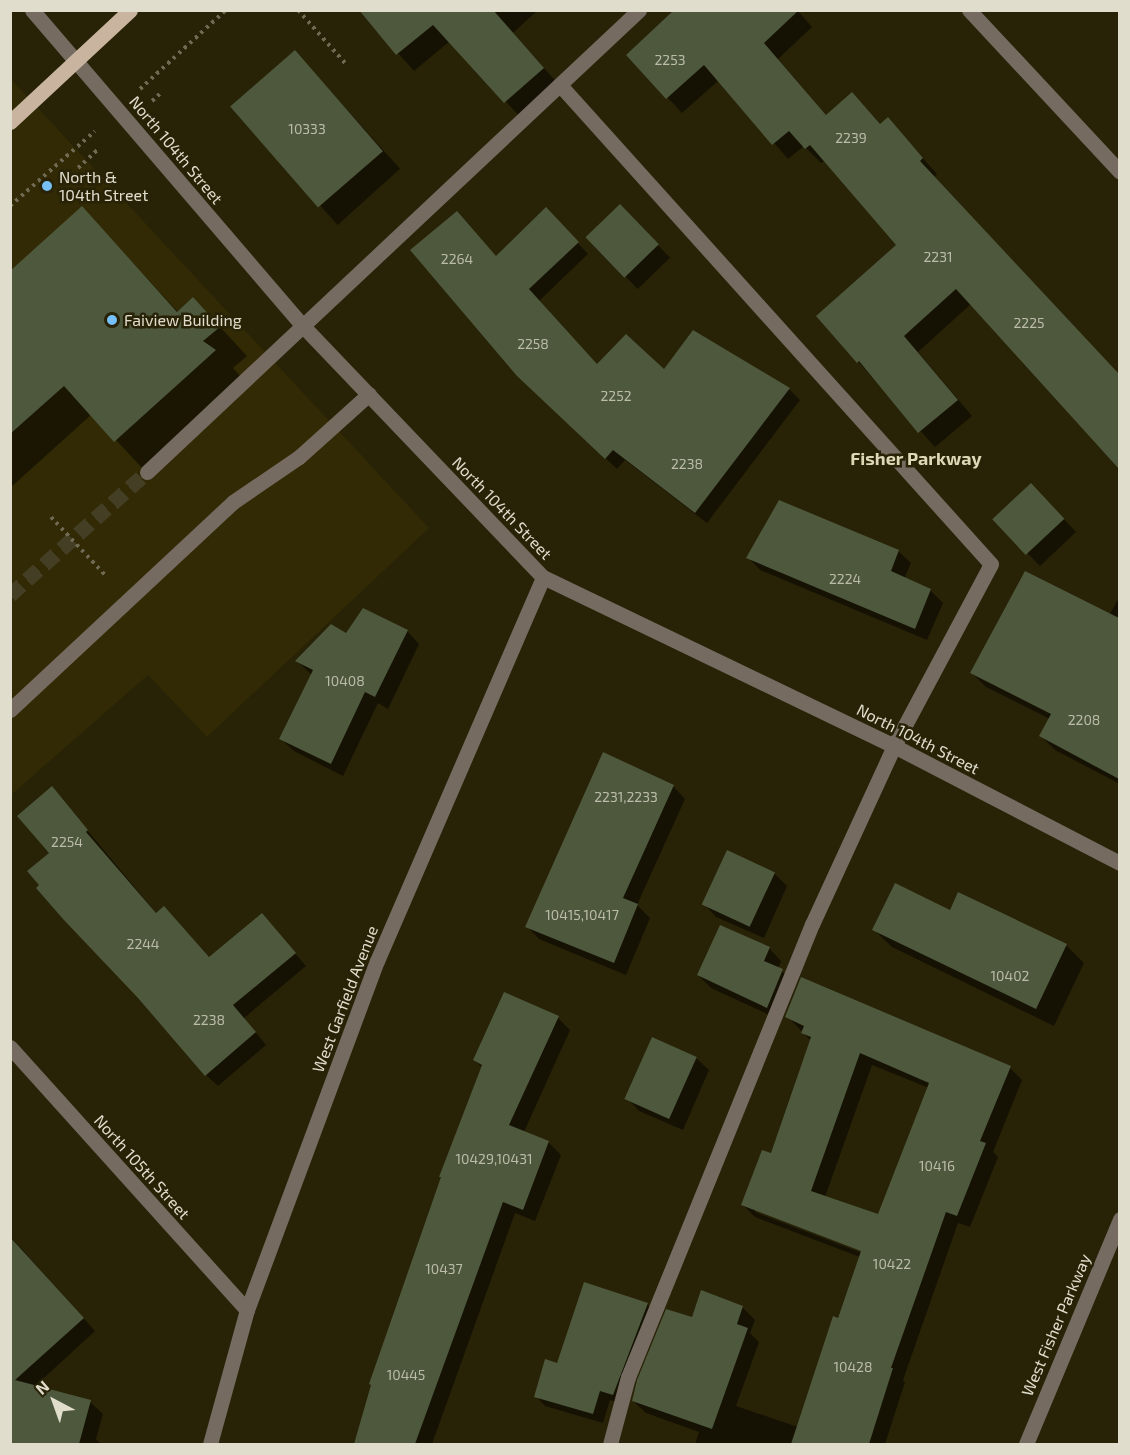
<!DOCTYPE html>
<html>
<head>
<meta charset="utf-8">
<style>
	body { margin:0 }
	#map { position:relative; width:1130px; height:1455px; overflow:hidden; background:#282206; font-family:"Exo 2",sans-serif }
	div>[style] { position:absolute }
	.built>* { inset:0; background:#322a05 }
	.shadow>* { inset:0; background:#0007; transform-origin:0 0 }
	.building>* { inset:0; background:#4d583d; transform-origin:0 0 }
	.minor-tunnel>* { height:15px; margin-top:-7.5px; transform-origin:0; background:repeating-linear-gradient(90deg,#443e24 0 15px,transparent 0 23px) }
	.path>* { height:4px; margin-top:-2px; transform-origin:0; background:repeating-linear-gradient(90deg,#6f6a53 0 3px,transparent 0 7.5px) }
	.minor>* { height:15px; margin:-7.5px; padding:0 7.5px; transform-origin:7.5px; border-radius:7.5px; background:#756b61 }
	.major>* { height:15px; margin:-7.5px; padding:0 7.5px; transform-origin:7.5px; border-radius:7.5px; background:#c9b59f }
	.dots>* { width:16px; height:16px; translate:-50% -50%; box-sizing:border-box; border:3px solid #282206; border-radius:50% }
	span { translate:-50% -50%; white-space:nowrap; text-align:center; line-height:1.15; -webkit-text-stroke:5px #282206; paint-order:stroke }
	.number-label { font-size:14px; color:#bbbca9 }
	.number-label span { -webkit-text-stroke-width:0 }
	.street-label { font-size:16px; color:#e0ddcd }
	.poi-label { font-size:16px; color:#e0ddcd }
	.left { translate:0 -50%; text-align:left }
	.neighbourhood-label { font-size:18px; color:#ded8b7; font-weight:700 }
	.frame { position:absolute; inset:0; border:12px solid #e0ddcd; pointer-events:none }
	.north { position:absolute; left:24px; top:1371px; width:60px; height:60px; -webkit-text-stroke:4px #282206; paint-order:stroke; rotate:319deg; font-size:16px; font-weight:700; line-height:24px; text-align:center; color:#e0ddcd }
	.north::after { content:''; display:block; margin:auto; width:21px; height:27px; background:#e0ddcd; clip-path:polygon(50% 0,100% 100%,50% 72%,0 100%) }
</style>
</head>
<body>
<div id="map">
	<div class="built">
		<div style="clip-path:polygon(10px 78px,429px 528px,207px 737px,148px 675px,11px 795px)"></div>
	</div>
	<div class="shadow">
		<div style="clip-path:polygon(375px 10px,538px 10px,513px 33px,559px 85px,522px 119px,450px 41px,414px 71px,367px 18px)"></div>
		<div style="clip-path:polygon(797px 10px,812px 27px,778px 59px,827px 116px,852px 94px,881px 125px,888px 119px,937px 174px,934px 177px,1120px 376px,1120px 465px,971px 304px,918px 352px,972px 416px,935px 447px,818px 317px,898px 245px,825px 160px,821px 163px,804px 146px,788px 159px,719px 80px,682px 113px,628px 55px)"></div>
		<div style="left:295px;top:52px;width:157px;height:84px;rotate:48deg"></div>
		<div style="left:620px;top:206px;width:72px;height:45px;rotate:46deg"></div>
		<div style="clip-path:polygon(82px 208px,179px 313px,193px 299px,221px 328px,247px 356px,233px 368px,243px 379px,143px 469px,92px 414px,10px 488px,10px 273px)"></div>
		<div style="clip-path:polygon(546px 209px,588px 254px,539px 301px,598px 366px,664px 371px,789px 389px,800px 400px,707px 523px,625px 460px,617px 469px,530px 387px,497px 258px)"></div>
		<div style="clip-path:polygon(1043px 497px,1076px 532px,1040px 566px,994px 519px)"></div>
		<div style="clip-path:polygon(898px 551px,911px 563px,904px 579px,930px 590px,943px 603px,927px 640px,760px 570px,748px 557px)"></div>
		<div style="clip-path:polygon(1117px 601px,1120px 603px,1120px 784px,1055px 750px,1041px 736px,1050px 719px,986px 687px,972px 673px,1110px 614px)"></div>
		<div style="clip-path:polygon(407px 631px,419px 644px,388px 709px,378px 703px,343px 776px,294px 751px,281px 739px,312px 675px,297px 661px)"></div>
		<div style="clip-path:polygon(673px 786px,685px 799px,637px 905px,650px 918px,626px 975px,539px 939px,527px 926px)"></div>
		<div style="clip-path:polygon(52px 788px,157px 914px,210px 958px,262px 915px,306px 966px,244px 1018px,266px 1045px,218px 1086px,206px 1075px,51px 853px)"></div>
		<div style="clip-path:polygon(774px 873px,787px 886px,764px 938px,716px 917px,704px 904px)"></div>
		<div style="clip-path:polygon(951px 912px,1066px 945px,1084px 963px,1054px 1026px,892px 947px,874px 930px)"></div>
		<div style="clip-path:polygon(769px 948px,781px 961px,778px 968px,795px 983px,780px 1020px,711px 988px,698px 975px)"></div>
		<div style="clip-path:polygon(evenodd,787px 1016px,1010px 1068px,1022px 1080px,993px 1152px,998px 1157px,970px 1227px,958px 1223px,903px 1380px,905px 1382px,885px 1444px,695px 1444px,699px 1432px,646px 1413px,633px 1401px,693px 1319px,742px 1307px,755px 1320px,750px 1333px,759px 1342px,736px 1406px,798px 1427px,860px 1257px,755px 1217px,742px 1204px,772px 1155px,811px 1041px,787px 1016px,872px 1065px,929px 1088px,879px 1216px,825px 1197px,872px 1065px,787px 1016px,755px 1209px,868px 1252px,867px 1255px,755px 1212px,755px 1209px)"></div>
		<div style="clip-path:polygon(558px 1018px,570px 1030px,524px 1132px,548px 1142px,561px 1155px,535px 1221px,515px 1213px,432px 1444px,355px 1444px,373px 1386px,483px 1068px,474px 1060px)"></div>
		<div style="clip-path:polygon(696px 1058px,709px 1070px,683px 1130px,639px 1111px,627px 1098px)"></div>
		<div style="clip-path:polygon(10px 1236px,95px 1331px,34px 1387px,90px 1402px,103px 1414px,96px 1439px,101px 1444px,12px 1444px,14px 1435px,10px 1431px)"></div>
		<div style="clip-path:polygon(647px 1304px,656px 1314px,623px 1404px,610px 1400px,603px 1423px,545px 1406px,536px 1396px,558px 1364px)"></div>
	</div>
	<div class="building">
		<div style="clip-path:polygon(359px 10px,493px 10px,544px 68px,504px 103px,433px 25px,396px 55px)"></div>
		<div style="clip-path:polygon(674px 10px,799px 10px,764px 43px,826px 115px,852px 92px,880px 124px,888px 117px,923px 158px,920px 161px,1119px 374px,1119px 469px,956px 289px,904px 336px,958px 400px,918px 433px,859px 361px,857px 363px,816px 316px,896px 245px,810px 145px,805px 149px,789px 131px,772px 145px,704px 65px,666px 99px,626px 55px)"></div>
		<div style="left:295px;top:50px;width:134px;height:86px;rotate:49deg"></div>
		<div style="left:620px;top:204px;width:56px;height:48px;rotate:46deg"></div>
		<div style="clip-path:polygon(82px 206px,177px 312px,193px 297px,220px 327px,203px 341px,216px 350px,114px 442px,64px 386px,10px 434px,10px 271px)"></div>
		<div style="clip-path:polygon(546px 207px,579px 242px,529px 289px,597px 364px,626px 334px,664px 369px,693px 330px,790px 388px,695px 513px,613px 450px,605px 459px,517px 376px,410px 250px,457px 211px,496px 256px)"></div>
		<div style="left:1031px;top:483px;width:49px;height:53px;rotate:47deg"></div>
		<div style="clip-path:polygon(779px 500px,899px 550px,891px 571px,931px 589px,915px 629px,746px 558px)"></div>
		<div style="clip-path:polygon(1025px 571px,1119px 618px,1119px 779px,1039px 736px,1051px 714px,970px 673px)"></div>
		<div style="clip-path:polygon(363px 608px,408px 630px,375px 697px,365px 692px,331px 764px,279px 739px,313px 670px,295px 661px,331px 624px,346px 633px)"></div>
		<div style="clip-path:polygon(603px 752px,674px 785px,623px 898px,638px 904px,614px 963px,525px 927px)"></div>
		<div style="clip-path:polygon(52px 786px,88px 830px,86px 832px,156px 913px,164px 906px,209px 957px,262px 913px,296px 953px,233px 1005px,256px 1032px,205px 1076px,138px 998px,63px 919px,36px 888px,39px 885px,27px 871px,49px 853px,17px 816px)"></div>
		<div style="left:727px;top:850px;width:53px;height:60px;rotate:25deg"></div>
		<div style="clip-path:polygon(895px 883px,950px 910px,958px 892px,1067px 944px,1036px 1009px,872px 930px)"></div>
		<div style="clip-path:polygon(720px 925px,770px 947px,764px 961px,783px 969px,767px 1008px,697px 975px)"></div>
		<div style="clip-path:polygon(evenodd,801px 977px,1011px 1066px,980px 1141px,986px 1143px,957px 1216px,946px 1212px,891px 1368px,893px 1368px,869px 1444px,791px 1444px,833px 1316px,838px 1318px,861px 1251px,741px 1205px,762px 1150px,771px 1153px,811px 1037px,801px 1033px,804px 1026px,785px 1017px,801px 977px,860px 1053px,929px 1083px,878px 1214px,811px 1191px,860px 1053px)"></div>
		<div style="clip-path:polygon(504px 992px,559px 1016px,509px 1125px,549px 1141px,523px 1210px,503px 1202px,415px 1444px,354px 1444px,371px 1385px,369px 1384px,441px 1177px,439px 1177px,482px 1065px,473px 1060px)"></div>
		<div style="left:652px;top:1037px;width:49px;height:68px;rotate:24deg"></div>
		<div style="clip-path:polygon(10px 1237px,84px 1318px,15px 1380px,91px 1400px,79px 1444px,10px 1444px)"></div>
		<div style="clip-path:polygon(584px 1282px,648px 1303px,613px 1395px,600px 1391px,593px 1414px,534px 1397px,545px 1359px,557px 1363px)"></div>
		<div style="clip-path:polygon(701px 1290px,743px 1306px,737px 1324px,748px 1328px,712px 1429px,632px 1401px,637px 1380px,666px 1309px,692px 1317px)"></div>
	</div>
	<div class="minor-tunnel">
		<div style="left:10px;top:595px;width:184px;rotate:-41.9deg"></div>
	</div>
	<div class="path">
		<div style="left:298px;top:10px;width:71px;rotate:48.4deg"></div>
		<div style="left:140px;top:89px;width:117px;rotate:-42.6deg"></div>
		<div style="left:152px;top:101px;width:13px;rotate:-42deg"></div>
		<div style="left:78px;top:168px;width:26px;rotate:-43deg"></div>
		<div style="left:10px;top:206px;width:113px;rotate:-41.4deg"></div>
		<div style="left:51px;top:517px;width:81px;rotate:47deg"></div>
	</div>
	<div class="minor">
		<div style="left:32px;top:10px;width:415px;rotate:49.4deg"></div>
		<div style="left:302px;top:325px;width:349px;rotate:46.3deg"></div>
		<div style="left:543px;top:577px;width:390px;rotate:25.7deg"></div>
		<div style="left:894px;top:746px;width:254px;rotate:27.4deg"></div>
		<div style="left:969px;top:10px;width:221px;rotate:47deg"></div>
		<div style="left:560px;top:85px;width:644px;rotate:48.02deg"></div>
		<div style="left:991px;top:564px;width:206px;rotate:118.1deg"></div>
		<div style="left:894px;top:746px;width:196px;rotate:114.7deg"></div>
		<div style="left:812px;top:924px;width:489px;rotate:112.1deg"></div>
		<div style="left:628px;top:1377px;width:69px;rotate:105deg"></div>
		<div style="left:147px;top:472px;width:675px;rotate:-43.2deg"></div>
		<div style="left:10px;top:710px;width:305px;rotate:-43deg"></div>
		<div style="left:233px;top:502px;width:80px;rotate:-34.3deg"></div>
		<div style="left:299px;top:457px;width:94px;rotate:-42deg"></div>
		<div style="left:10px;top:1047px;width:354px;rotate:48deg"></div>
		<div style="left:210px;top:1444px;width:139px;rotate:-74.6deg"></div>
		<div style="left:247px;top:1310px;width:372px;rotate:-69.6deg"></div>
		<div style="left:377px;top:961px;width:418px;rotate:-66.6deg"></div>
		<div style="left:1026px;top:1444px;width:244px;rotate:-67.3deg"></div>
	</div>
	<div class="major">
		<div style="left:10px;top:122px;width:164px;rotate:-43deg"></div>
	</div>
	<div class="dots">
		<div style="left:47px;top:186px;background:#76c0f7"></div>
		<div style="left:112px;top:320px;background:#76c0f7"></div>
	</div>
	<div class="number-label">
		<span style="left:670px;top:60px">2253</span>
		<span style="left:307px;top:129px">10333</span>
		<span style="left:851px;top:138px">2239</span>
		<span style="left:938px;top:257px">2231</span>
		<span style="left:457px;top:259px">2264</span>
		<span style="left:1029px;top:323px">2225</span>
		<span style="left:533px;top:344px">2258</span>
		<span style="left:616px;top:396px">2252</span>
		<span style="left:687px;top:464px">2238</span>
		<span style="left:845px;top:579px">2224</span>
		<span style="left:345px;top:681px">10408</span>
		<span style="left:1084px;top:720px">2208</span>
		<span style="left:626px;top:797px">2231,2233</span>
		<span style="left:67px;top:842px">2254</span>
		<span style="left:582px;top:915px">10415,10417</span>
		<span style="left:143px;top:944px">2244</span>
		<span style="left:1010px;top:976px">10402</span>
		<span style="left:209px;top:1020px">2238</span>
		<span style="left:494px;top:1159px">10429,10431</span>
		<span style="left:937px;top:1166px">10416</span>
		<span style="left:892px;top:1264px">10422</span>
		<span style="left:444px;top:1269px">10437</span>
		<span style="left:853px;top:1367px">10428</span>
		<span style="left:406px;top:1375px">10445</span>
	</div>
	<div class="street-label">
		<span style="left:176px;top:150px;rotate:50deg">North 104th Street</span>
		<span style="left:502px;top:508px;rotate:46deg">North 104th Street</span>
		<span style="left:918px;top:739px;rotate:27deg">North 104th Street</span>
		<span style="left:345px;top:999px;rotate:-69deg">West Garfield Avenue</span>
		<span style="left:142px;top:1167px;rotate:48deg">North 105th Street</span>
		<span style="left:1056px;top:1325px;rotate:-67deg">West Fisher Parkway</span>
	</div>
	<div class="poi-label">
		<span class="left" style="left:59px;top:186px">North &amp;<br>104th Street</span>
		<span class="left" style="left:124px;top:320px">Faiview Building</span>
	</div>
	<div class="neighbourhood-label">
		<span style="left:916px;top:458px">Fisher Parkway</span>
	</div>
	<div class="frame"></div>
	<div class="north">N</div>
</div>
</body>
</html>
